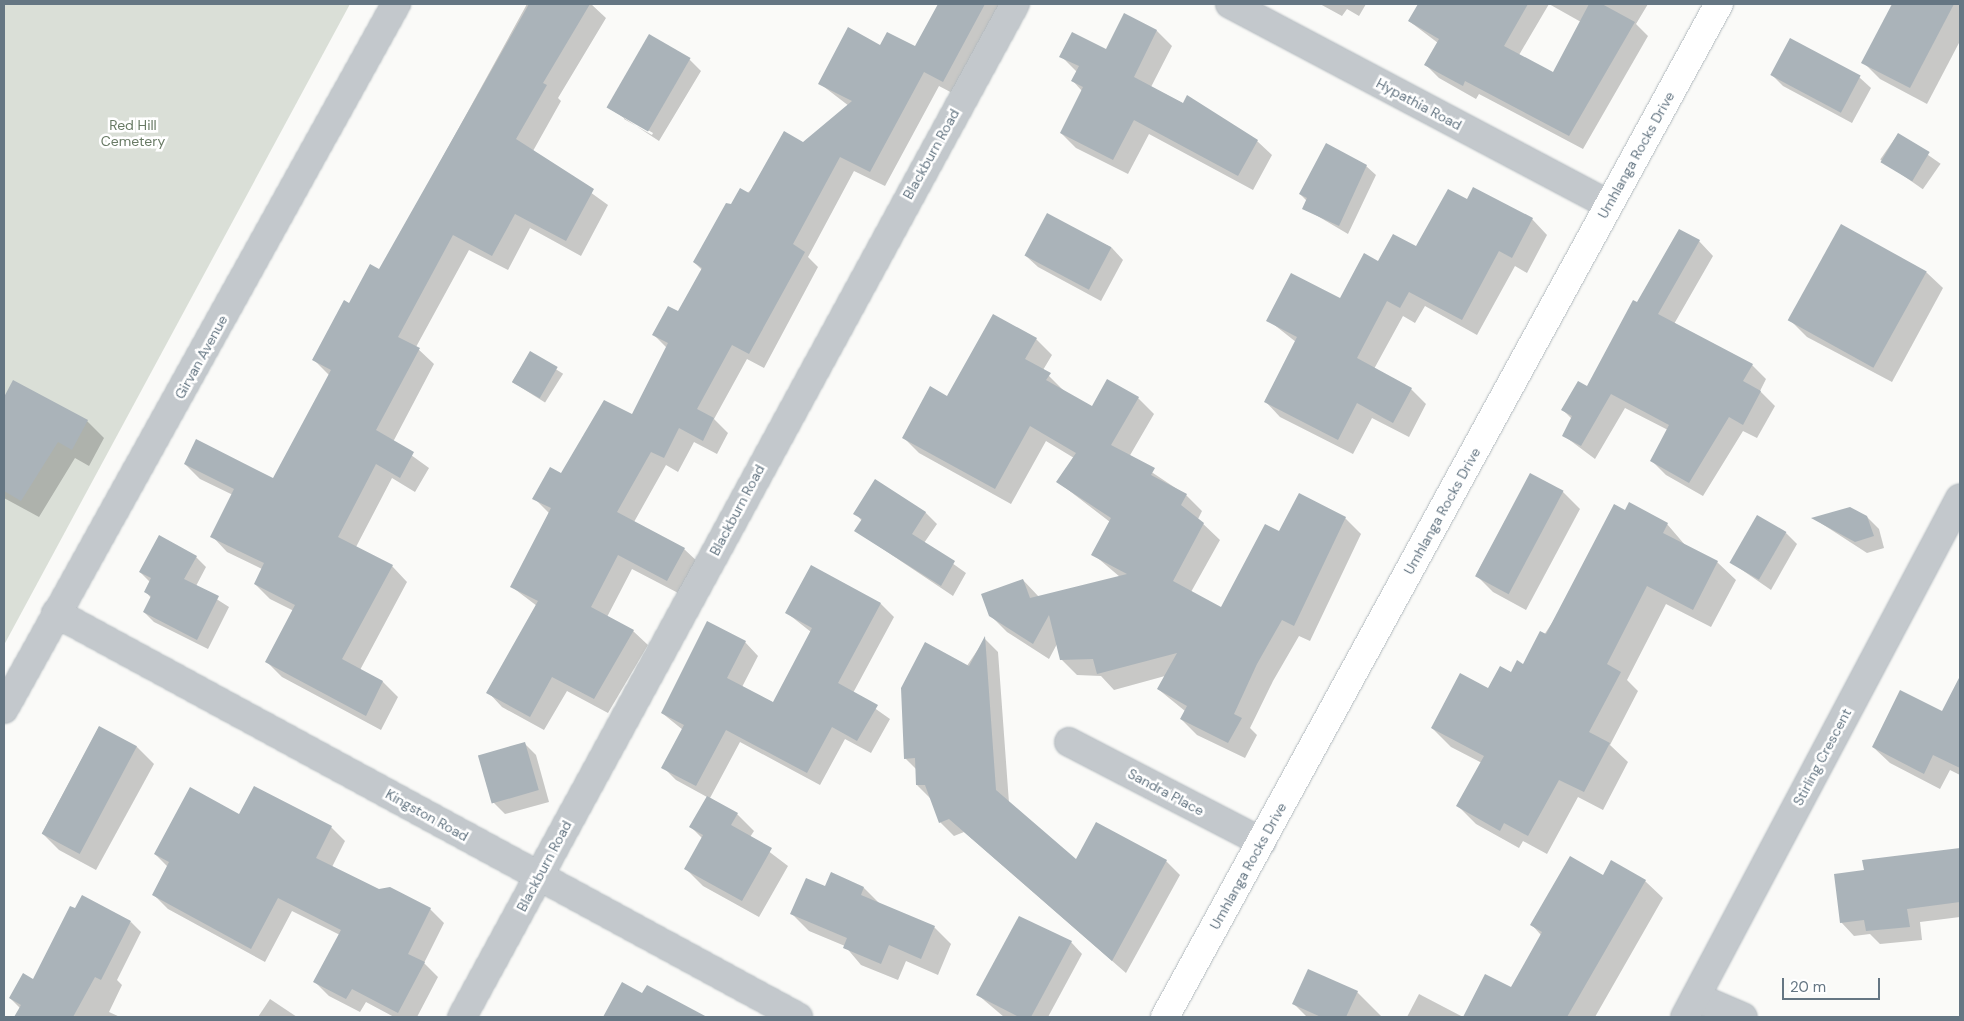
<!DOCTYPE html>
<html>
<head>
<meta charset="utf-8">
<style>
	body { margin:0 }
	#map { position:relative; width:1964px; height:1021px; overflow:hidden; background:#fafaf8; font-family:"DM Sans",sans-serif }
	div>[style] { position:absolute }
	.green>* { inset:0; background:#dadfd7 }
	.shadow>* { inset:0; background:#0003; transform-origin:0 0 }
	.building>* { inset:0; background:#aab3b9; transform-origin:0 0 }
	.roads { filter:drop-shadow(0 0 1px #b3babf) drop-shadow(0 0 1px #b3babf) }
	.minor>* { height:28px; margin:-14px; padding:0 14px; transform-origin:14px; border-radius:14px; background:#c3c8cc }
	.secondary>* { height:28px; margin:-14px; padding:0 14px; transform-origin:14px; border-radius:14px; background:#fff }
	span { translate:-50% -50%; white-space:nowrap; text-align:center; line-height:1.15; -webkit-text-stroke:5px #fff; paint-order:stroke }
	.street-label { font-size:14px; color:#657683 }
	.park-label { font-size:14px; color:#687a64 }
	.frame { position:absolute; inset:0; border:5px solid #657683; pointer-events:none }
	.scale { position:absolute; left:1782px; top:978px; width:98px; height:22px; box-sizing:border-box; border:2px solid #657683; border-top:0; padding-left:6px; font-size:15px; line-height:18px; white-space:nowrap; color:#657683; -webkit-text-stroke:4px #fff; paint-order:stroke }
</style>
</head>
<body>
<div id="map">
	<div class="green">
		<div style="clip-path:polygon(4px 4px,350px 4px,4px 645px)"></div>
	</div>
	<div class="shadow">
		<div style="clip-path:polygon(527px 4px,591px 4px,606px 18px,558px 98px,561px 101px,533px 151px,608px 205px,581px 256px,530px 228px,508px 270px,469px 250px,416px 347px,434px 364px,393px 442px,429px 468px,415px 492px,392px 478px,356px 547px,392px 566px,407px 582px,360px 670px,383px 682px,398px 697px,381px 730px,282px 677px,267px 662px,294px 611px,270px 599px,255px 584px,262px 569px,227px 552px,212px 536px,233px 495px,200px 479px,185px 464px,274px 479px,330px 376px,314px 360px,349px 305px,380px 271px)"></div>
		<div style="clip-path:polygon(939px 4px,1007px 4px,958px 96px,939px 86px,885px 186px,854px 171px,808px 257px,818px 267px,764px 368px,747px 359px,714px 419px,728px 433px,717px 454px,694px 442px,678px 472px,666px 465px,634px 522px,684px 549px,699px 563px,682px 595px,632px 569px,607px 617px,633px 631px,648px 645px,608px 713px,567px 691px,544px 730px,502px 707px,488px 692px,537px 606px,512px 587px,549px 513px,534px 498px,632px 416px,667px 348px,653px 334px,679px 313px,702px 270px,694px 262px,732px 206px,849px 106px,819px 83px,881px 47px,916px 48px)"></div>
		<div style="clip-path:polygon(1320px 4px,1366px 4px,1359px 16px,1347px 9px,1342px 16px)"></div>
		<div style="clip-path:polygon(evenodd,1419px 4px,1648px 4px,1636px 24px,1648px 36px,1583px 149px,1479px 94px,1476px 99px,1439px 78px,1426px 65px,1438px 43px,1409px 21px,1419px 4px,1549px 4px,1581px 22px,1553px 74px,1519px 55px,1549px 4px)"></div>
		<div style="clip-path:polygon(1893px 4px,1960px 4px,1960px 41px,1927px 104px,1880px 79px,1863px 62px)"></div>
		<div style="clip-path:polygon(1125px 15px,1157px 31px,1172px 46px,1151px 87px,1257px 141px,1272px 155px,1253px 190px,1149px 134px,1128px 174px,1076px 148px,1061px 133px,1082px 91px,1073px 81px,1077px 72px,1061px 56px,1107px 51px)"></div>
		<div style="clip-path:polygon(evenodd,689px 59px,701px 71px,659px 141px,612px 110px,689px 59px,624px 116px,653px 133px,652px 135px,624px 119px,624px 116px)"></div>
		<div style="clip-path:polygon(1772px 75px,1859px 77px,1871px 88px,1852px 123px,1783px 86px)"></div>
		<div style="left:1898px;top:134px;width:52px;height:31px;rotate:35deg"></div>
		<div style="clip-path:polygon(1366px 166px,1376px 175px,1348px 234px,1304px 208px,1307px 201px,1300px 194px)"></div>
		<div style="clip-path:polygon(1468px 201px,1532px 219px,1547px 235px,1527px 273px,1515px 266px,1477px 335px,1425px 306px,1415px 323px,1403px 316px,1374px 369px,1411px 389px,1426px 404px,1409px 437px,1372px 418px,1353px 454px,1280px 417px,1265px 401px,1296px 342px,1268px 320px,1341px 299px,1379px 263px,1416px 248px)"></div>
		<div style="clip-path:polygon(1048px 215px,1112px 248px,1123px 260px,1101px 301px,1038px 267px,1026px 256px)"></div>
		<div style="clip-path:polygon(1699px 241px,1713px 256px,1674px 324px,1752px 365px,1766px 379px,1760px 391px,1775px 406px,1757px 438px,1743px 431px,1703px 496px,1666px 475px,1652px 461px,1668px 430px,1625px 408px,1595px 459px,1563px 435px,1572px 419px,1563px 410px,1588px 388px,1637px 303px)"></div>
		<div style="clip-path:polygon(1926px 272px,1943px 288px,1892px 382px,1807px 337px,1790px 320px)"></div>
		<div style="clip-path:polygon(1036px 339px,1052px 355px,1043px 370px,1065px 392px,1092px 408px,1138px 398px,1154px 414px,1129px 457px,1186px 495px,1202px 511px,1198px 519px,1220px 540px,1191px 592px,1221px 609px,1279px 533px,1345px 518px,1361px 534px,1310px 641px,1299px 636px,1273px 681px,1250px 728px,1257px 735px,1245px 758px,1197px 735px,1181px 719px,1185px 711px,1158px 689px,1165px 676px,1114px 690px,1101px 676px,1077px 675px,1061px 659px,1057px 644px,1049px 659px,1007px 632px,990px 615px,1023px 580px,1039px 597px,1120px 577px,1093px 554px,1110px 522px,1058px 482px,1074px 458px,1046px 441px,1011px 504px,919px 453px,903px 437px,947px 397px)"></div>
		<div style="left:530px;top:353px;width:39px;height:34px;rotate:32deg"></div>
		<div style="clip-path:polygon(13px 382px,87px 421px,104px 438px,89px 466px,75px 458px,39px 517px,4px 498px,4px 399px)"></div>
		<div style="clip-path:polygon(1530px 475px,1563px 492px,1580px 509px,1526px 610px,1493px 592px,1476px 575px)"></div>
		<div style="clip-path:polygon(925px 512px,937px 524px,924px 543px,966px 573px,953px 596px,856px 531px,862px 521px,855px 513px)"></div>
		<div style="clip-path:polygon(1626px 512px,1667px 524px,1685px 545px,1717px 562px,1736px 580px,1711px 627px,1666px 604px,1627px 680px,1638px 691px,1610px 745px,1628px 762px,1603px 810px,1578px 797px,1547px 854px,1523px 841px,1519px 848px,1476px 824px,1458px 806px,1482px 763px,1451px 747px,1432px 728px,1524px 665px)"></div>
		<div style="clip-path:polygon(1867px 517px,1879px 529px,1884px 548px,1867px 553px,1813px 518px)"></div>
		<div style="clip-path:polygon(1786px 533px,1797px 544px,1771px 590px,1732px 563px)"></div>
		<div style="clip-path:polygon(196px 557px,206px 567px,196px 586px,229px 607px,208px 649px,154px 622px,144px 612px,151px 598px,146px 592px,150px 582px,140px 572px)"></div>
		<div style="clip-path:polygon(881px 604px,894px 617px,853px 693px,890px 719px,871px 753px,845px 739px,820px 785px,740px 742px,710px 798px,737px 814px,754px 831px,750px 837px,788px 866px,759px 917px,703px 886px,686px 869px,703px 839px,691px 827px,707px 797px,676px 780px,663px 767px,683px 730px,662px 713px,745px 642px,758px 656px,742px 687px,774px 703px,811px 632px,787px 613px)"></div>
		<div style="clip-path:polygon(985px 639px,998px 652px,1009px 803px,1076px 861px,1166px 861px,1180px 875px,1126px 973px,964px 832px,954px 836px,940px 822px,931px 799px,917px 785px,917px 770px,905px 758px)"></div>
		<div style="clip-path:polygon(1960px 679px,1960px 775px,1950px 770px,1940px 789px,1890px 763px,1873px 747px,1942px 713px)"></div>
		<div style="clip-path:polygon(99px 727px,137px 747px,154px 764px,96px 870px,59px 850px,42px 833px)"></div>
		<div style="clip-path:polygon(525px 744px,536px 755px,549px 802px,505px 814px,493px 802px)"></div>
		<div style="clip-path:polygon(240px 816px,331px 827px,345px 841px,332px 867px,379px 891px,430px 909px,444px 923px,424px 963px,438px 977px,417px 1017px,394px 1017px,366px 1002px,360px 1012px,329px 996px,315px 982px,340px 935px,292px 911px,265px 962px,168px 909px,154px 895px,168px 867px,155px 854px)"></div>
		<div style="clip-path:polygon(1956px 850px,1960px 854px,1960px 917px,1920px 922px,1922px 940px,1880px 944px,1870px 934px,1854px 936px,1841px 922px,1865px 872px)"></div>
		<div style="clip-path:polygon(1603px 877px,1645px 881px,1663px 898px,1595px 1017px,1464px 1017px,1486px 976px,1512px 989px,1541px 935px,1532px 925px)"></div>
		<div style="clip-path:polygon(826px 887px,864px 888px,880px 904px,934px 927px,951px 944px,938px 975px,906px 961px,898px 980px,861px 965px,845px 946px,809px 931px,792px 914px)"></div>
		<div style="clip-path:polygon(131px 922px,141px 932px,117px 980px,122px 985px,109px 1012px,120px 1017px,15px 1017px,20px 1008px,10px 998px)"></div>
		<div style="clip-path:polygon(1071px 942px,1082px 954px,1048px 1017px,1004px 1017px,978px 995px)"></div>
		<div style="clip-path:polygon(1309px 971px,1357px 992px,1382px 1017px,1307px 1017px,1294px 1004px)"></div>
		<div style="clip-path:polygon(623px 984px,643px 995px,684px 1006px,695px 1017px,604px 1017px)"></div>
		<div style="clip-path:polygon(1419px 994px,1463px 1017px,1407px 1017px)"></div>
		<div style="clip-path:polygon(270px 999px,297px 1017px,258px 1017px)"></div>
	</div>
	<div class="building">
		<div style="clip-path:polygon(529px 4px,590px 4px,543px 83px,547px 85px,516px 139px,594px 189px,566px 241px,515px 214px,492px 256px,453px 235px,398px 337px,420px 348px,376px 430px,414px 452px,400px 478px,376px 464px,338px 537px,393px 565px,342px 659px,383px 681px,366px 716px,265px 662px,295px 605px,254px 584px,264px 563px,210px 537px,234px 489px,184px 464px,196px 439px,273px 478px,331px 370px,312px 360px,344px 300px,349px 303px,370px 264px,379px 269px)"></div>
		<div style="clip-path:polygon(938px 4px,985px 4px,943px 82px,924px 72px,870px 172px,840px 157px,793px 244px,805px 252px,749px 354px,732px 345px,697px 409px,714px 418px,703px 441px,679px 428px,664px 458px,651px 452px,617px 512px,685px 548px,667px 581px,618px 555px,591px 607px,634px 630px,594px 699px,552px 677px,530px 717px,486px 693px,538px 601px,510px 587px,551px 508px,532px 499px,550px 467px,561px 473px,604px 400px,632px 414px,668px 343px,652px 335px,668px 306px,678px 311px,702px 268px,693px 262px,726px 203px,731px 204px,740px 188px,749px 193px,784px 131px,803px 142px,852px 101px,818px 84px,848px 27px,880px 45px,887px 32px,915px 46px)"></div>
		<div style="clip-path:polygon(1418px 4px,1528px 4px,1504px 46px,1553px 72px,1589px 4px,1602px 4px,1635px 22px,1569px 136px,1465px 81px,1463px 86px,1424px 65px,1439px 39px,1408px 21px)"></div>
		<div style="clip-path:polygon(1892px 4px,1954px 4px,1910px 88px,1861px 63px)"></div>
		<div style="clip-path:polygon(1124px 13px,1157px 30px,1134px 77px,1183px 103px,1187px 95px,1258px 140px,1238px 176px,1134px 120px,1113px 160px,1060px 133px,1083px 87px,1071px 81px,1079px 66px,1059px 57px,1072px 32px,1106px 49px)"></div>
		<div style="left:649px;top:34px;width:48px;height:85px;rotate:30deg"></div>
		<div style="left:1790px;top:38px;width:80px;height:42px;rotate:28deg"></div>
		<div style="left:1898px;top:133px;width:37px;height:34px;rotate:31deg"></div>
		<div style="clip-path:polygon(1326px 143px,1367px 165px,1339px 226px,1302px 209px,1307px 198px,1299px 194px)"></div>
		<div style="clip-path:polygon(1473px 187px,1533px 218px,1512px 258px,1499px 251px,1462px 320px,1409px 292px,1400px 308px,1387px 301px,1357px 358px,1412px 388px,1393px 423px,1357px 403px,1338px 440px,1264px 402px,1297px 337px,1266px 321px,1291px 273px,1340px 298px,1364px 253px,1378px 261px,1393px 234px,1416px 246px,1448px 189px,1467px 199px)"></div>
		<div style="left:1047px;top:213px;width:73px;height:48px;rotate:28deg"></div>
		<div style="left:1841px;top:224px;width:98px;height:110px;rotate:29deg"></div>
		<div style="clip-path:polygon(1679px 229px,1700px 240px,1658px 314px,1753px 364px,1743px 381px,1761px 391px,1743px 425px,1729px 417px,1689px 483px,1650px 461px,1669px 425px,1611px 394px,1581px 446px,1562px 436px,1572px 416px,1561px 410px,1578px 381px,1587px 386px,1633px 300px,1637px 302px)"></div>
		<div style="clip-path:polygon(993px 314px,1037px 338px,1025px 359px,1051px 373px,1046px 380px,1092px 406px,1107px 379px,1139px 397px,1111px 445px,1155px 468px,1151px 475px,1187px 494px,1181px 505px,1204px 523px,1173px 581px,1221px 607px,1265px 524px,1279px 531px,1299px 493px,1346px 517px,1294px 626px,1282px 620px,1257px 664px,1234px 714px,1242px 718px,1228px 743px,1180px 719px,1187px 706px,1157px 689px,1177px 653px,1097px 674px,1093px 659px,1060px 660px,1049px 615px,1033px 644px,989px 616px,981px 594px,1023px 579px,1030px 598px,1127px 574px,1091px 555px,1111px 518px,1056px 482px,1076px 453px,1030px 426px,995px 489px,902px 438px,930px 386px,947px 396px)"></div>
		<div style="left:530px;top:351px;width:32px;height:36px;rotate:30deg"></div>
		<div style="clip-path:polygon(13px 380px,88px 420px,72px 450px,58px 442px,21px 501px,4px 491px,4px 397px)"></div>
		<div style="left:1530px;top:473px;width:38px;height:117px;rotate:28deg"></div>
		<div style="clip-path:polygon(875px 479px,926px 512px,912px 534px,955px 561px,941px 586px,854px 531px,862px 519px,853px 514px)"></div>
		<div style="clip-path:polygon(1629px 502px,1668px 523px,1663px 533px,1718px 561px,1693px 610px,1647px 586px,1607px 664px,1621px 672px,1589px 732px,1610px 743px,1584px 792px,1559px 780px,1528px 836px,1504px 823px,1500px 831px,1456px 806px,1484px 756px,1431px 728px,1460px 673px,1488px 688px,1500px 666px,1511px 672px,1517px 660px,1523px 664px,1540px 631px,1546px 634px,1614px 504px,1625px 510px)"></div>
		<div style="clip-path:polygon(1850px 507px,1867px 516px,1874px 536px,1855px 542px,1811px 518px)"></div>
		<div style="left:1757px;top:515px;width:34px;height:55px;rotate:30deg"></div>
		<div style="clip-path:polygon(159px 535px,197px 556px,184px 579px,219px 596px,197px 640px,143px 612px,151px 596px,144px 592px,151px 578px,139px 572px)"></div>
		<div style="clip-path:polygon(811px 565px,881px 603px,838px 683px,878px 705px,857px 741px,832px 727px,807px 773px,726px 730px,696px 786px,661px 768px,684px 725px,661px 713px,707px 621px,746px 641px,727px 678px,773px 702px,812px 628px,785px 613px)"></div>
		<div style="clip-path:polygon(985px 636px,996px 790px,1076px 859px,1096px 822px,1167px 860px,1112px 961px,949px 819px,939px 823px,925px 785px,916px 785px,915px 758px,904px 759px,901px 688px,925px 642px,969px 666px)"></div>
		<div style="clip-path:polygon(1960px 676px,1960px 768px,1933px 755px,1924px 774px,1872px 747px,1900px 690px,1942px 711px)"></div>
		<div style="left:99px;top:726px;width:43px;height:122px;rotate:28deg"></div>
		<div style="left:525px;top:742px;width:50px;height:49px;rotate:74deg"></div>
		<div style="clip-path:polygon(254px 786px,332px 826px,316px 858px,379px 889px,390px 887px,431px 908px,408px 954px,425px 962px,398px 1013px,352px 989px,346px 999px,313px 982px,341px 930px,278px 898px,251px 949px,152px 895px,169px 862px,154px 854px,190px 787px,239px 814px)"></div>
		<div style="clip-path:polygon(707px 796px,738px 813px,731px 825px,772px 848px,742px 901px,684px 869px,703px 835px,689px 827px)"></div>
		<div style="clip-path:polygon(1960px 848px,1960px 902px,1907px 909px,1910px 927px,1866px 931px,1864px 920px,1840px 923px,1834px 874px,1864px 870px,1862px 860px)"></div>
		<div style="clip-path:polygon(1570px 856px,1603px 875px,1611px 860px,1646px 880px,1567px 1017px,1463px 1017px,1485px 974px,1511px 987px,1542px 932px,1530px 925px)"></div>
		<div style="clip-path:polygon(831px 872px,864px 887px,861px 895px,935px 926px,921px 959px,889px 945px,881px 964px,843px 948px,847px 938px,790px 914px,806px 878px,825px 886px)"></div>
		<div style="clip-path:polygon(82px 895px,131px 921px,101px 980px,95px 977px,73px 1017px,14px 1017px,21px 1005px,9px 998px,23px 973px,33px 979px,70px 906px,75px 908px)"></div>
		<div style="clip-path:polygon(1019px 916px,1072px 941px,1031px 1017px,1019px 1017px,976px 995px)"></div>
		<div style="clip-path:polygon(1308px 969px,1358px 991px,1346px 1017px,1321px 1017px,1292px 1004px)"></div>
		<div style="clip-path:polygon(622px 982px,642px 993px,647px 985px,707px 1017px,603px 1017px)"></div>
	</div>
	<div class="roads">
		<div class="minor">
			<div style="left:1230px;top:4px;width:428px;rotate:27.9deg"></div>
			<div style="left:56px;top:613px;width:845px;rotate:28.57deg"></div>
			<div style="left:4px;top:709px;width:807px;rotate:-60.92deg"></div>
			<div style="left:1069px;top:742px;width:217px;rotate:27.4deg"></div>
			<div style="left:1696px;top:997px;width:51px;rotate:23.1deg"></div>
			<div style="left:462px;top:1017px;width:1154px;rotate:-61.37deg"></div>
			<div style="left:1685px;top:1017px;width:587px;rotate:-62.08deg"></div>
		</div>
		<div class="secondary">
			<div style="left:1165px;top:1017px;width:1155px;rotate:-61.33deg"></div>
		</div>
	</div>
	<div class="street-label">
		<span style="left:1419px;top:104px;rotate:28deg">Hypathia Road</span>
		<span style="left:931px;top:154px;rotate:-61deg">Blackburn Road</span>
		<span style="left:1636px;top:155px;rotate:-61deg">Umhlanga Rocks Drive</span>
		<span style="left:201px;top:357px;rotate:-61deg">Girvan Avenue</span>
		<span style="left:737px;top:510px;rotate:-62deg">Blackburn Road</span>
		<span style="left:1442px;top:511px;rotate:-61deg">Umhlanga Rocks Drive</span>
		<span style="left:1822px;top:757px;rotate:-62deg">Stirling Crescent</span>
		<span style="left:1166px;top:792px;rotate:28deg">Sandra Place</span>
		<span style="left:427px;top:815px;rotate:29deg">Kingston Road</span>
		<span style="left:544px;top:866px;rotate:-62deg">Blackburn Road</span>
		<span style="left:1248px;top:866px;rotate:-61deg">Umhlanga Rocks Drive</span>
	</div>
	<div class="park-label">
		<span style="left:133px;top:133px">Red Hill<br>Cemetery</span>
	</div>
	<div class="frame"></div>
	<div class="scale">20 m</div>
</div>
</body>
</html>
